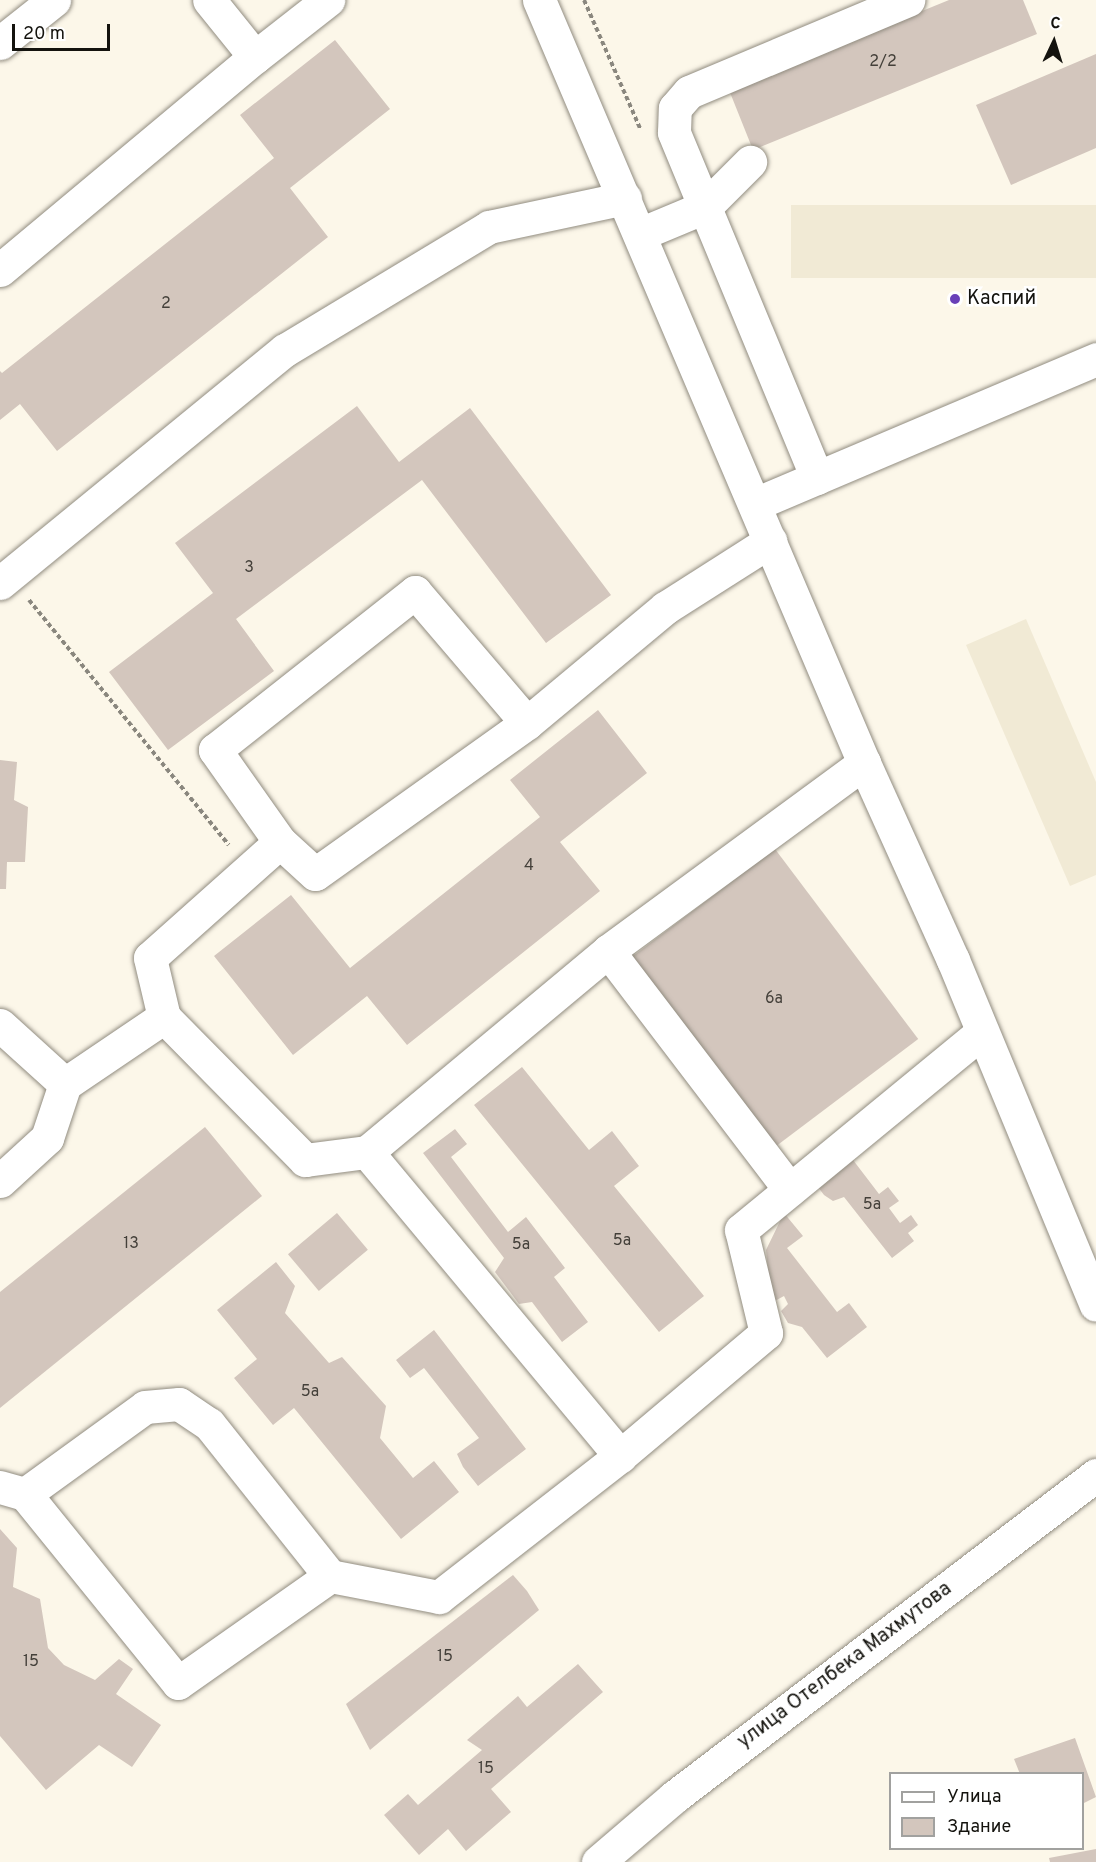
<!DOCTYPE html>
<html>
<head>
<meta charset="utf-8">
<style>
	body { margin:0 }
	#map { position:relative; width:1096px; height:1862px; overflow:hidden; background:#fcf7e9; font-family:Overpass,sans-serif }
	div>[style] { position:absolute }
	.built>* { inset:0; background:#f1ead5; transform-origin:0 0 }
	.building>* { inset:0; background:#d3c6bd; transform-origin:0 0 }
	.path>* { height:4px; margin-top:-2px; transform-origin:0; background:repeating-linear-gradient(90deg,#8a877e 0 4.5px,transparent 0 7.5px) }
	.roads { filter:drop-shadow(0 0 2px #918c80) drop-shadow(0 0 2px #918c80) }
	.minor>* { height:33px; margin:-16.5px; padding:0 16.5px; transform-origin:16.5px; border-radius:16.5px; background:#fff }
	.dots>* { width:16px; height:16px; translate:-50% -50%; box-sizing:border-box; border:3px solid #fff; border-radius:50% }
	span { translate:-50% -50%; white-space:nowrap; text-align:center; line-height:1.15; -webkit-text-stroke:5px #fff; paint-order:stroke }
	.number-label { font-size:16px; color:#44403a }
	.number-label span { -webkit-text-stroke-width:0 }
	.poi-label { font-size:20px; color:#14130e }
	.left { translate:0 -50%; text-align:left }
	.street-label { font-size:20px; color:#14130e }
	.legend { position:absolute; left:889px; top:1772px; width:195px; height:78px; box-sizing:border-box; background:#fff; border:2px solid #a1a19f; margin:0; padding:8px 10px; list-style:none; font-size:18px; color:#14130e }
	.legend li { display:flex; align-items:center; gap:12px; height:30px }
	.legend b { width:30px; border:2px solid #a1a19f }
	.north { position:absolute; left:1024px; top:12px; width:60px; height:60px; -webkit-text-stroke:4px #fff; paint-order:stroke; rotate:4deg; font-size:16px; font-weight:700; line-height:24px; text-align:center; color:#14130e }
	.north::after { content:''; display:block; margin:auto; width:21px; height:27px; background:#14130e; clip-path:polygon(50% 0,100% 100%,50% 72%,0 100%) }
	.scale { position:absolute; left:12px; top:24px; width:98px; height:27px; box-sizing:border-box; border:3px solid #14130e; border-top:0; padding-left:8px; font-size:18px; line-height:21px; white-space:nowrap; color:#14130e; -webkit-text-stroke:4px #fff; paint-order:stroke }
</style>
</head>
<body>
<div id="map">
	<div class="built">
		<div style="left:1096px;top:205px;width:73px;height:305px;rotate:90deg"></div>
		<div style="clip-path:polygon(1026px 619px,1096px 782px,1096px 875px,1070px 886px,966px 645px)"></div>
	</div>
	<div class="building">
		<div style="clip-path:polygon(949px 0,1023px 0,1037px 34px,753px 150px,729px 90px)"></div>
		<div style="clip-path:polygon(335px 40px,390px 109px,290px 188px,328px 237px,57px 451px,20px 404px,0 420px,0 371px,2px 373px,274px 158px,240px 115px)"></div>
		<div style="clip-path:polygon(1096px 54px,1096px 148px,1011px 185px,976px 105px)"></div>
		<div style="clip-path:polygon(357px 406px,399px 462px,470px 408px,611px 595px,546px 643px,422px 480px,236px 619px,274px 671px,168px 750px,109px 672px,213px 593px,175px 543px)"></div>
		<div style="clip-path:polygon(598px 710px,647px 773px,560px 842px,600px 891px,407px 1045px,367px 996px,293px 1055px,214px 956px,291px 895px,350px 968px,540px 817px,510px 780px)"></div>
		<div style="clip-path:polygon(0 760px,17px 762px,14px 800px,28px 807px,25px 862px,7px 862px,6px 889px,0 889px)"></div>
		<div style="left:775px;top:849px;width:238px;height:184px;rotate:53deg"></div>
		<div style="clip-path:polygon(522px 1067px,589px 1150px,612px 1131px,639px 1166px,614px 1186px,704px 1296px,659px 1332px,474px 1105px)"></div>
		<div style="clip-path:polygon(205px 1127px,262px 1196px,0 1408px,0 1292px)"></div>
		<div style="clip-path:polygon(455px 1129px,467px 1144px,451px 1157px,508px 1232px,526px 1217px,565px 1268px,554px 1277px,588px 1322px,562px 1342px,532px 1302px,519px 1304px,495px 1272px,504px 1258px,423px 1153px)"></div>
		<div style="clip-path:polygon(850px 1156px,879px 1194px,888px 1187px,899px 1201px,889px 1208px,900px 1223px,911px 1215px,918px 1225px,908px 1233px,914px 1241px,892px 1258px,844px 1197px,833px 1201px,824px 1195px,815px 1183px)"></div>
		<div style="left:337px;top:1213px;width:48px;height:64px;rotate:50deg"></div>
		<div style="clip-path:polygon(784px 1213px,803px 1236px,787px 1248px,837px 1312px,849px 1303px,867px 1327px,827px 1358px,802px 1327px,788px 1323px,781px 1311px,788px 1304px,784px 1296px,771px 1303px,766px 1250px)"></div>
		<div style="clip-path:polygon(276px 1262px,295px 1286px,285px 1313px,329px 1363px,342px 1357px,386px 1406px,380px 1438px,413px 1478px,434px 1461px,459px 1492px,401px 1539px,294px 1408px,273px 1425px,234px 1378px,257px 1359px,217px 1310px)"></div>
		<div style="clip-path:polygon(434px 1330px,526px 1449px,478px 1486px,463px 1467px,457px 1454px,479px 1438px,424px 1368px,410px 1378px,396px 1360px)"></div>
		<div style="clip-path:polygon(0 1529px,17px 1548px,13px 1587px,40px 1599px,48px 1648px,64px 1665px,95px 1680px,119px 1659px,133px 1669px,116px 1694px,161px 1725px,132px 1767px,99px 1745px,46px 1790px,0 1736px)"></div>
		<div style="clip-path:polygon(513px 1575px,527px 1591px,539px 1610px,370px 1750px,346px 1704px)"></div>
		<div style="clip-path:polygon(578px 1664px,603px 1692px,491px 1789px,511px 1812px,466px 1851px,448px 1829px,419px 1855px,384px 1815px,408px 1794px,418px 1805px,482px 1750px,467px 1740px,518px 1696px,527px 1707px)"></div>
		<div style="clip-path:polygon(1075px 1738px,1096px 1797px,1082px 1804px,1082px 1774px,1020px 1774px,1014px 1759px)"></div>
		<div style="clip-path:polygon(1096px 1849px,1096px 1862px,1050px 1862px,1049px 1858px)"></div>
	</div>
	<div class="path">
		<div style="left:584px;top:0;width:140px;rotate:66.4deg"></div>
		<div style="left:29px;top:600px;width:316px;rotate:50.8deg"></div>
	</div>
	<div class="roads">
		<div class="minor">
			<div style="left:539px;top:0;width:829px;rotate:66.93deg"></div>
			<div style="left:864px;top:763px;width:216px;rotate:65.7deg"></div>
			<div style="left:953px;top:960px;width:373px;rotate:67.5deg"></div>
			<div style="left:0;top:43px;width:69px;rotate:-38.5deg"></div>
			<div style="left:255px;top:57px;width:93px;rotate:-38deg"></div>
			<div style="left:640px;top:234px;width:70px;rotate:-22.6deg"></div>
			<div style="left:705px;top:207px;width:64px;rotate:-45deg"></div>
			<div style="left:0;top:270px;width:332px;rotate:-39.9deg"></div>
			<div style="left:255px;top:57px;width:73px;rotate:-128.9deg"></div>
			<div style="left:817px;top:478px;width:374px;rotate:-112.5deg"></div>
			<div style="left:674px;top:132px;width:24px;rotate:-88deg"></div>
			<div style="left:675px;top:108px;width:21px;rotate:-49deg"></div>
			<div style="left:689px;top:92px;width:238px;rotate:-22.8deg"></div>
			<div style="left:755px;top:504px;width:371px;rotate:-23deg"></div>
			<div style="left:0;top:583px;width:368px;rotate:-39.3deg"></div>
			<div style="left:285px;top:350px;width:238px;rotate:-31.1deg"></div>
			<div style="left:489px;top:227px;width:139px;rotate:-12deg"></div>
			<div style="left:415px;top:592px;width:172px;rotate:49.5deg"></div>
			<div style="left:527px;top:723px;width:260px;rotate:144.5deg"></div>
			<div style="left:315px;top:874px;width:47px;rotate:-137.6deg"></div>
			<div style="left:280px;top:842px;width:113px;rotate:-125.2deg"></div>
			<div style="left:215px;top:750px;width:255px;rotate:-38.3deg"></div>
			<div style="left:527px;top:723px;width:180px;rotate:-39.8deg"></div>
			<div style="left:665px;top:608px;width:125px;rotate:-32.5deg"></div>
			<div style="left:280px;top:842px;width:174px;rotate:138.3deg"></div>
			<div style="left:150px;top:958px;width:61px;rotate:76.7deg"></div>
			<div style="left:164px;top:1017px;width:201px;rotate:45.4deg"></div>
			<div style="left:305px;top:1160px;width:63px;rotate:-7.4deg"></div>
			<div style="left:367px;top:1152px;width:314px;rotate:-39.8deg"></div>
			<div style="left:608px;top:951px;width:318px;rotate:-36.3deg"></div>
			<div style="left:608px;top:951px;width:300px;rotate:52.7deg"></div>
			<div style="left:0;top:1025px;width:88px;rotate:42.2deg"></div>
			<div style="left:367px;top:1152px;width:396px;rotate:50.2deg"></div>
			<div style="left:0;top:1181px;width:64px;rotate:-42.5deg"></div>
			<div style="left:47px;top:1138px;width:57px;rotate:-71.6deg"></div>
			<div style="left:65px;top:1084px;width:120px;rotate:-34.1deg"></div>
			<div style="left:0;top:1487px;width:26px;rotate:16deg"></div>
			<div style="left:25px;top:1494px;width:243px;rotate:51deg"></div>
			<div style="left:178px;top:1683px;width:186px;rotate:-35.1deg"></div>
			<div style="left:330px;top:1576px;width:111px;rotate:10.9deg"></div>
			<div style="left:439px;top:1597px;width:229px;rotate:-37.9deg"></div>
			<div style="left:620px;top:1456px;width:191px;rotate:-40.1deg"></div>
			<div style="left:766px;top:1333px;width:106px;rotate:-103.6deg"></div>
			<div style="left:741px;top:1230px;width:312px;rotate:-39.4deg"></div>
			<div style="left:25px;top:1494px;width:148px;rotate:-35.9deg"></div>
			<div style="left:145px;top:1407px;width:34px;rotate:-5deg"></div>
			<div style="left:179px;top:1404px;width:36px;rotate:34deg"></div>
			<div style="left:209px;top:1424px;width:194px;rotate:51.5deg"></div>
			<div style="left:598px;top:1862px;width:100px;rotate:-40.5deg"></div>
			<div style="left:674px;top:1797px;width:531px;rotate:-37.34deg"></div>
		</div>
	</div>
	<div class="dots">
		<div style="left:955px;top:299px;background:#6940b8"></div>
	</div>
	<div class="number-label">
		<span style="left:883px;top:62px">2/2</span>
		<span style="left:166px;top:304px">2</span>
		<span style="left:249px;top:568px">3</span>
		<span style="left:529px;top:866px">4</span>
		<span style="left:774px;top:999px">6а</span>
		<span style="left:872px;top:1205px">5а</span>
		<span style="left:622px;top:1241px">5а</span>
		<span style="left:131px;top:1244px">13</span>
		<span style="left:521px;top:1245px">5а</span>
		<span style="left:310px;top:1392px">5а</span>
		<span style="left:445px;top:1657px">15</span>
		<span style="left:31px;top:1662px">15</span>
		<span style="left:486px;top:1769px">15</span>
	</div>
	<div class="poi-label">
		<span class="left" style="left:967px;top:299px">Каспий</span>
	</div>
	<div class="street-label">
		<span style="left:845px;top:1666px;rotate:-37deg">улица Отелбека Махмутова</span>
	</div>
	<ul class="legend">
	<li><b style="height:8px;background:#fff"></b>Улица</li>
	<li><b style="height:16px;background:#d3c6bd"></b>Здание</li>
	</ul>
	<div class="north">С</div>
	<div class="scale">20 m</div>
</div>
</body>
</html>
